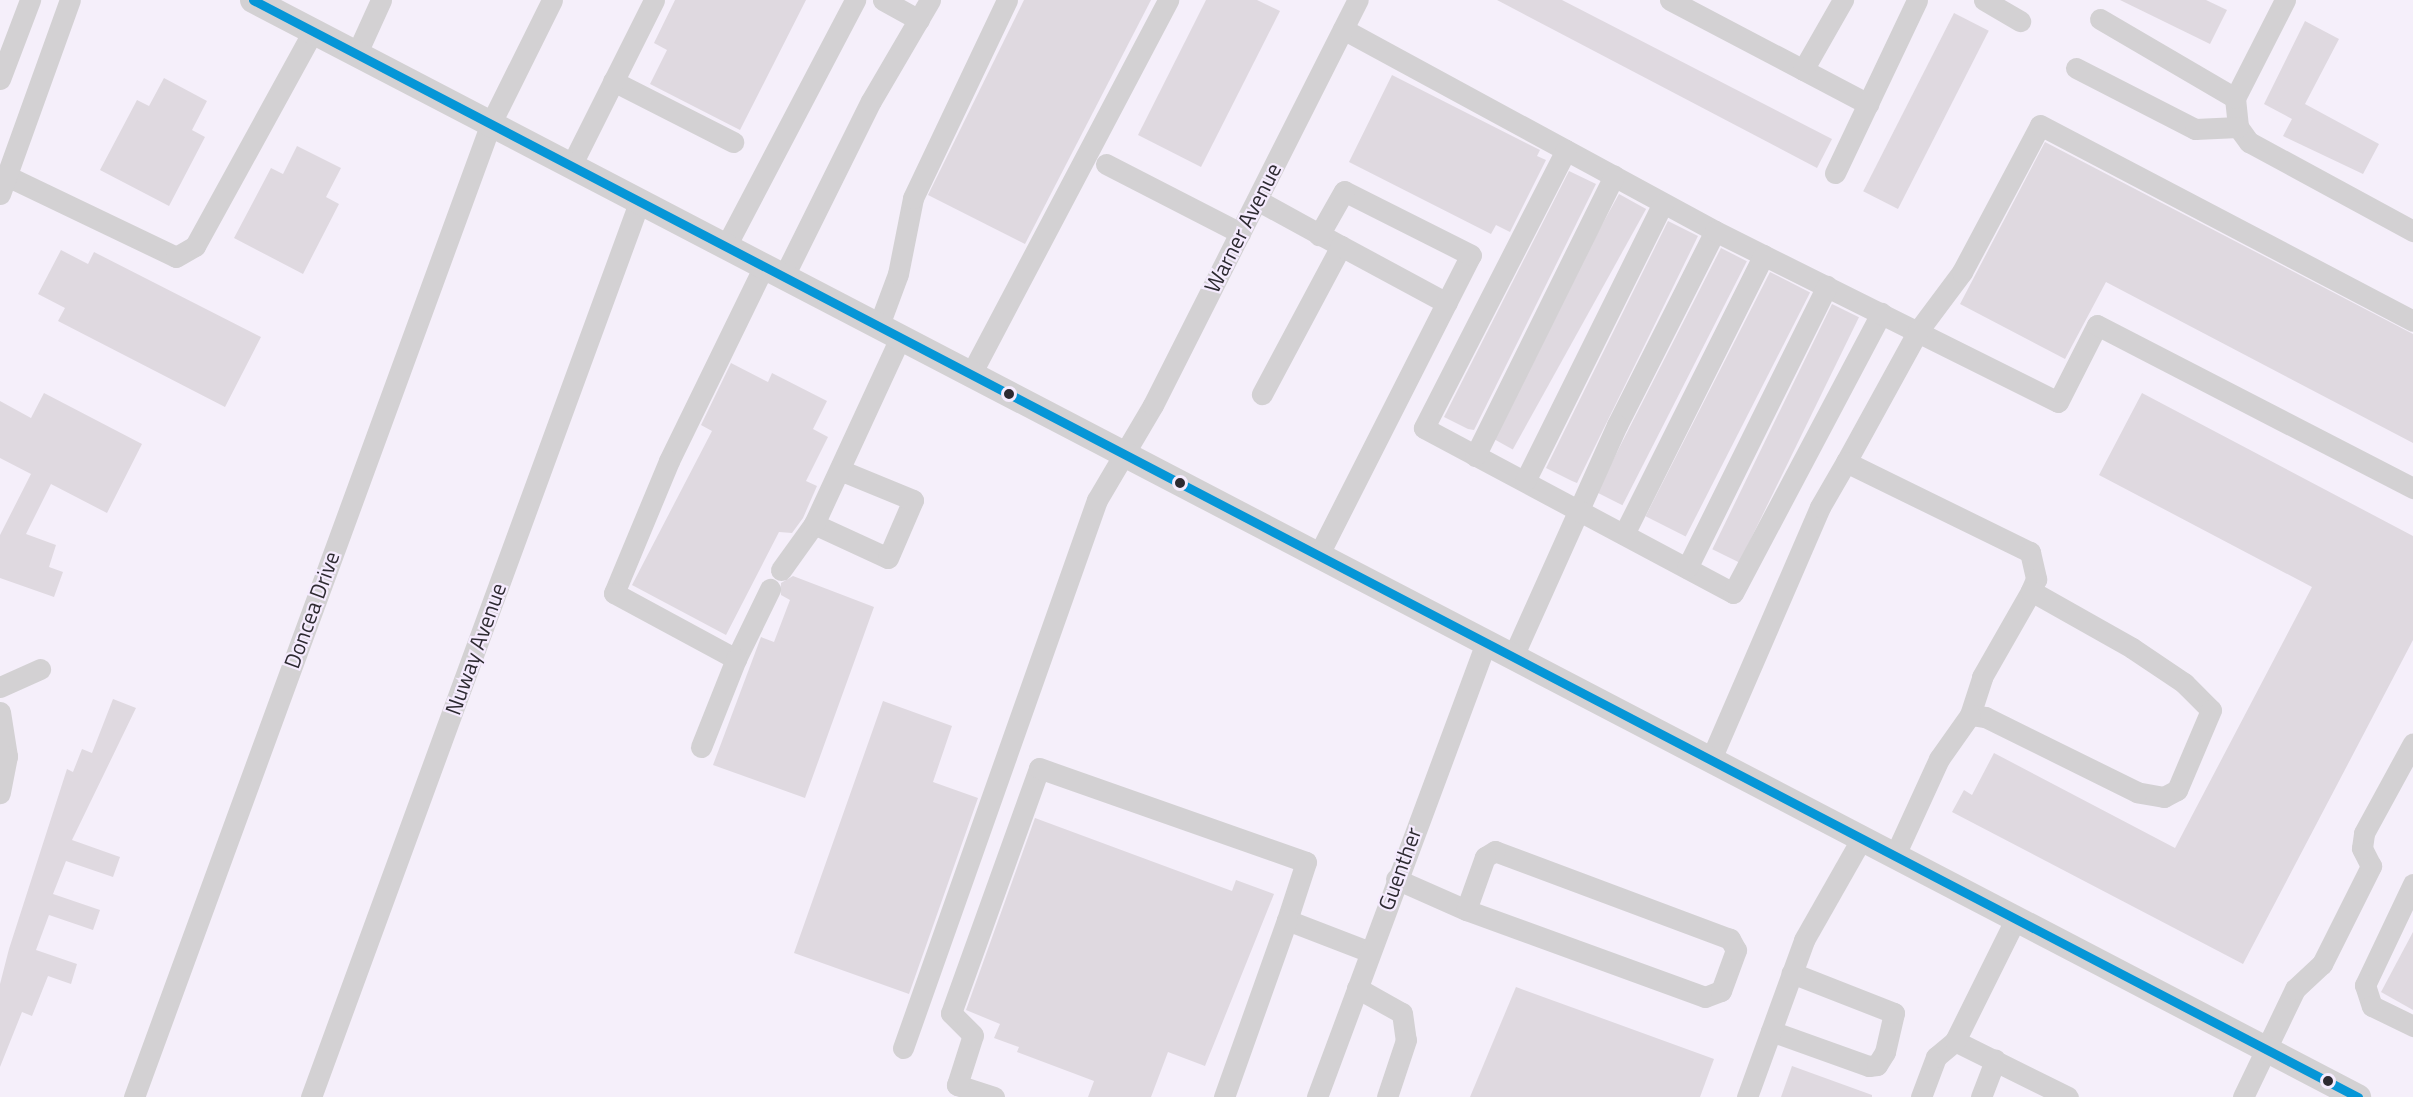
<!DOCTYPE html>
<html>
<head>
<meta charset="utf-8">
<style>
	body { margin:0 }
	#map { position:relative; width:2413px; height:1097px; overflow:hidden; background:#f5effa; font-family:"Titillium Web",sans-serif }
	div>[style] { position:absolute }
	.building>* { inset:0; background:#dfd9e0; transform-origin:0 0 }
	.minor>* { height:21px; margin:-10.5px; padding:0 10.5px; transform-origin:10.5px; border-radius:10.5px; background:#d3d1d3 }
	.major>* { height:26px; margin:-13px; padding:0 13px; transform-origin:13px; border-radius:13px; background:#d3d1d3 }
	.bus-1>* { height:9px; margin:-4.5px; padding:0 4.5px; transform-origin:4.5px; border-radius:4.5px; background:#0696d7 }
	.dots>* { width:16px; height:16px; translate:-50% -50%; box-sizing:border-box; border:3px solid #f5ebfe; border-radius:50% }
	span { translate:-50% -50%; white-space:nowrap; text-align:center; line-height:1.15; -webkit-text-stroke:4.5px #f5ebfe; paint-order:stroke }
	.street-label { font-size:22px; color:#2d2a31 }
</style>
</head>
<body>
<div id="map">
	<div class="building">
		<div style="clip-path:polygon(675px 0,806px 0,740px 130px,650px 84px,667px 50px,654px 43px)"></div>
		<div style="clip-path:polygon(1024px 0,1151px 0,1025px 244px,928px 195px)"></div>
		<div style="clip-path:polygon(1206px 0,1257px 0,1280px 11px,1201px 167px,1138px 135px)"></div>
		<div style="clip-path:polygon(1497px 0,1562px 0,1832px 139px,1817px 168px)"></div>
		<div style="clip-path:polygon(2120px 0,2206px 0,2227px 10px,2210px 44px)"></div>
		<div style="left:1954px;top:13px;width:39px;height:200px;rotate:27deg"></div>
		<div style="clip-path:polygon(2305px 21px,2339px 39px,2305px 104px,2379px 144px,2363px 174px,2283px 136px,2292px 119px,2264px 104px)"></div>
		<div style="clip-path:polygon(1392px 75px,1540px 150px,1537px 156px,1546px 160px,1510px 232px,1496px 225px,1491px 234px,1349px 162px)"></div>
		<div style="clip-path:polygon(164px 78px,207px 101px,192px 130px,205px 137px,169px 206px,100px 170px,137px 100px,149px 106px)"></div>
		<div style="clip-path:polygon(2045px 142px,2413px 334px,2413px 443px,2106px 282px,2065px 359px,1960px 304px)"></div>
		<div style="clip-path:polygon(297px 146px,341px 168px,326px 197px,339px 204px,303px 274px,234px 238px,271px 168px,283px 174px)"></div>
		<div style="clip-path:polygon(1569px 171px,1596px 184px,1474px 430px,1468px 429px,1444px 417px)"></div>
		<div style="left:1619px;top:194px;width:31px;height:275px;rotate:29deg"></div>
		<div style="clip-path:polygon(1668px 221px,1698px 236px,1577px 483px,1572px 481px,1546px 468px)"></div>
		<div style="left:1721px;top:248px;width:29px;height:274px;rotate:27deg"></div>
		<div style="clip-path:polygon(61px 250px,88px 264px,94px 252px,261px 337px,225px 407px,58px 321px,65px 308px,38px 294px)"></div>
		<div style="left:1770px;top:272px;width:45px;height:274px;rotate:27deg"></div>
		<div style="left:1832px;top:304px;width:30px;height:273px;rotate:26deg"></div>
		<div style="clip-path:polygon(731px 363px,768px 382px,772px 373px,827px 401px,813px 429px,828px 437px,806px 481px,817px 486px,803px 518px,792px 533px,779px 532px,726px 635px,632px 585px,712px 431px,701px 425px)"></div>
		<div style="clip-path:polygon(44px 393px,142px 444px,107px 513px,51px 484px,26px 534px,56px 545px,49px 567px,63px 572px,54px 597px,0 578px,0 535px,31px 474px,0 458px,0 401px,31px 418px)"></div>
		<div style="clip-path:polygon(2142px 393px,2413px 536px,2413px 640px,2243px 964px,1952px 812px,1964px 790px,1972px 795px,1994px 753px,2175px 848px,2312px 587px,2099px 475px)"></div>
		<div style="clip-path:polygon(793px 576px,874px 607px,805px 798px,713px 765px,761px 637px,774px 642px,790px 600px,781px 595px,781px 583px)"></div>
		<div style="clip-path:polygon(113px 699px,136px 708px,72px 840px,120px 857px,113px 877px,66px 861px,53px 894px,100px 910px,93px 930px,49px 915px,36px 950px,77px 964px,71px 984px,48px 976px,32px 1016px,22px 1012px,0 1067px,0 984px,9px 949px,67px 769px,73px 772px,82px 749px,92px 753px)"></div>
		<div style="clip-path:polygon(883px 701px,952px 726px,933px 782px,978px 798px,909px 994px,794px 953px)"></div>
		<div style="clip-path:polygon(1035px 818px,1232px 891px,1236px 880px,1274px 894px,1205px 1066px,1168px 1052px,1151px 1097px,1088px 1097px,1094px 1081px,1017px 1052px,1019px 1047px,994px 1038px,1000px 1024px,966px 1010px)"></div>
		<div style="clip-path:polygon(2413px 932px,2413px 1010px,2381px 992px)"></div>
		<div style="clip-path:polygon(1516px 987px,1714px 1059px,1700px 1097px,1470px 1097px)"></div>
		<div style="clip-path:polygon(1792px 1066px,1872px 1095px,1872px 1097px,1781px 1097px)"></div>
	</div>
	<div class="minor">
		<div style="left:883px;top:0;width:41px;rotate:29.1deg"></div>
		<div style="left:1670px;top:0;width:224px;rotate:27.7deg"></div>
		<div style="left:1984px;top:0;width:42px;rotate:30.3deg"></div>
		<div style="left:2285px;top:0;width:110px;rotate:117deg"></div>
		<div style="left:2235px;top:98px;width:29px;rotate:84deg"></div>
		<div style="left:2238px;top:127px;width:19px;rotate:54deg"></div>
		<div style="left:2249px;top:142px;width:187px;rotate:28.5deg"></div>
		<div style="left:2100px;top:19px;width:156px;rotate:30.3deg"></div>
		<div style="left:1343px;top:29px;width:423px;rotate:28.5deg"></div>
		<div style="left:1715px;top:231px;width:217px;rotate:116.8deg"></div>
		<div style="left:1617px;top:425px;width:253px;rotate:114.2deg"></div>
		<div style="left:357px;top:53px;width:58px;rotate:-65.6deg"></div>
		<div style="left:2076px;top:68px;width:134px;rotate:27.1deg"></div>
		<div style="left:2195px;top:129px;width:43px;rotate:-2.7deg"></div>
		<div style="left:1803px;top:70px;width:81px;rotate:-60.3deg"></div>
		<div style="left:0;top:79px;width:85px;rotate:-69.2deg"></div>
		<div style="left:613px;top:81px;width:135px;rotate:26.9deg"></div>
		<div style="left:1566px;top:150px;width:312px;rotate:117.1deg"></div>
		<div style="left:1424px;top:428px;width:350px;rotate:28.1deg"></div>
		<div style="left:1733px;top:593px;width:317px;rotate:-62.1deg"></div>
		<div style="left:572px;top:164px;width:183px;rotate:-63.4deg"></div>
		<div style="left:1106px;top:164px;width:151px;rotate:27.2deg"></div>
		<div style="left:1835px;top:173px;width:191px;rotate:-64.6deg"></div>
		<div style="left:7px;top:176px;width:187px;rotate:25.6deg"></div>
		<div style="left:176px;top:257px;width:22px;rotate:-30deg"></div>
		<div style="left:195px;top:246px;width:245px;rotate:-61.2deg"></div>
		<div style="left:0;top:194px;width:206px;rotate:-70.2deg"></div>
		<div style="left:1257px;top:200px;width:96px;rotate:28.7deg"></div>
		<div style="left:1341px;top:246px;width:168px;rotate:118.1deg"></div>
		<div style="left:1715px;top:231px;width:383px;rotate:26.5deg"></div>
		<div style="left:2058px;top:402px;width:86px;rotate:-63.1deg"></div>
		<div style="left:2097px;top:325px;width:356px;rotate:27.3deg"></div>
		<div style="left:726px;top:246px;width:278px;rotate:-62.3deg"></div>
		<div style="left:1341px;top:246px;width:120px;rotate:28.3deg"></div>
		<div style="left:764px;top:266px;width:217px;rotate:116deg"></div>
		<div style="left:669px;top:461px;width:143px;rotate:112.6deg"></div>
		<div style="left:614px;top:593px;width:139px;rotate:28.4deg"></div>
		<div style="left:736px;top:659px;width:78px;rotate:-64.1deg"></div>
		<div style="left:784px;top:276px;width:195px;rotate:-63.6deg"></div>
		<div style="left:871px;top:101px;width:117px;rotate:-59.7deg"></div>
		<div style="left:879px;top:325px;width:54px;rotate:-69.6deg"></div>
		<div style="left:898px;top:274px;width:77px;rotate:-78.8deg"></div>
		<div style="left:913px;top:198px;width:219px;rotate:-64.6deg"></div>
		<div style="left:971px;top:374px;width:423px;rotate:-62.2deg"></div>
		<div style="left:1475px;top:456px;width:313px;rotate:-63.6deg"></div>
		<div style="left:1846px;top:462px;width:149px;rotate:-61.2deg"></div>
		<div style="left:1918px;top:331px;width:74px;rotate:-53.3deg"></div>
		<div style="left:1962px;top:272px;width:166px;rotate:-62deg"></div>
		<div style="left:2040px;top:125px;width:421px;rotate:27.7deg"></div>
		<div style="left:1525px;top:481px;width:310px;rotate:-63.6deg"></div>
		<div style="left:814px;top:524px;width:81px;rotate:24.7deg"></div>
		<div style="left:888px;top:558px;width:63px;rotate:-66.7deg"></div>
		<div style="left:913px;top:500px;width:79px;rotate:-157.7deg"></div>
		<div style="left:1624px;top:534px;width:312px;rotate:-63.4deg"></div>
		<div style="left:1319px;top:554px;width:335px;rotate:-63.1deg"></div>
		<div style="left:1471px;top:255px;width:142px;rotate:-153.3deg"></div>
		<div style="left:1344px;top:191px;width:51px;rotate:119.6deg"></div>
		<div style="left:1687px;top:568px;width:315px;rotate:-63.6deg"></div>
		<div style="left:781px;top:570px;width:57px;rotate:-54.3deg"></div>
		<div style="left:814px;top:524px;width:207px;rotate:-65.2deg"></div>
		<div style="left:0;top:687px;width:44px;rotate:-24.2deg"></div>
		<div style="left:0;top:712px;width:45px;rotate:81deg"></div>
		<div style="left:7px;top:756px;width:38px;rotate:101deg"></div>
		<div style="left:1970px;top:715px;width:40px;rotate:-72deg"></div>
		<div style="left:1982px;top:677px;width:99px;rotate:-60.3deg"></div>
		<div style="left:701px;top:747px;width:95px;rotate:-68.3deg"></div>
		<div style="left:1711px;top:759px;width:275px;rotate:-66.6deg"></div>
		<div style="left:1820px;top:507px;width:52px;rotate:-60deg"></div>
		<div style="left:1846px;top:462px;width:205px;rotate:26.1deg"></div>
		<div style="left:2030px;top:552px;width:28px;rotate:77deg"></div>
		<div style="left:2036px;top:579px;width:13px;rotate:113deg"></div>
		<div style="left:2031px;top:591px;width:116px;rotate:29.4deg"></div>
		<div style="left:2132px;top:648px;width:63px;rotate:33.9deg"></div>
		<div style="left:2184px;top:683px;width:38px;rotate:45deg"></div>
		<div style="left:2211px;top:710px;width:87px;rotate:113deg"></div>
		<div style="left:2177px;top:790px;width:15px;rotate:152deg"></div>
		<div style="left:2164px;top:797px;width:27px;rotate:-170deg"></div>
		<div style="left:2137px;top:792px;width:169px;rotate:-153.7deg"></div>
		<div style="left:1985px;top:717px;width:15px;rotate:-172deg"></div>
		<div style="left:1970px;top:715px;width:54px;rotate:125.2deg"></div>
		<div style="left:1939px;top:759px;width:106px;rotate:114.6deg"></div>
		<div style="left:1396px;top:879px;width:77px;rotate:23.9deg"></div>
		<div style="left:1466px;top:910px;width:254px;rotate:20deg"></div>
		<div style="left:1705px;top:997px;width:17px;rotate:-21deg"></div>
		<div style="left:1721px;top:991px;width:44px;rotate:-69.9deg"></div>
		<div style="left:1736px;top:950px;width:13px;rotate:-119deg"></div>
		<div style="left:1730px;top:939px;width:251px;rotate:-159.5deg"></div>
		<div style="left:1495px;top:851px;width:12px;rotate:149deg"></div>
		<div style="left:1485px;top:857px;width:56px;rotate:109.7deg"></div>
		<div style="left:2413px;top:884px;width:112px;rotate:115.4deg"></div>
		<div style="left:2365px;top:985px;width:22px;rotate:72deg"></div>
		<div style="left:2372px;top:1006px;width:46px;rotate:26deg"></div>
		<div style="left:1357px;top:988px;width:51px;rotate:29.1deg"></div>
		<div style="left:1402px;top:1013px;width:27px;rotate:82deg"></div>
		<div style="left:1406px;top:1040px;width:60px;rotate:108.4deg"></div>
		<div style="left:1771px;top:1031px;width:104px;rotate:19.7deg"></div>
		<div style="left:1869px;top:1066px;width:8px;rotate:-7deg"></div>
		<div style="left:1877px;top:1065px;width:15px;rotate:-58deg"></div>
		<div style="left:1885px;top:1052px;width:40px;rotate:-77deg"></div>
		<div style="left:1894px;top:1013px;width:110px;rotate:-158.6deg"></div>
		<div style="left:1955px;top:1041px;width:126px;rotate:26.4deg"></div>
		<div style="left:903px;top:1048px;width:581px;rotate:-70.51deg"></div>
		<div style="left:1097px;top:500px;width:110px;rotate:-59.5deg"></div>
		<div style="left:1153px;top:405px;width:454px;rotate:-63.2deg"></div>
		<div style="left:134px;top:1097px;width:1037px;rotate:-69.87deg"></div>
		<div style="left:491px;top:123px;width:137px;rotate:-63.6deg"></div>
		<div style="left:311px;top:1097px;width:955px;rotate:-69.86deg"></div>
		<div style="left:994px;top:1097px;width:39px;rotate:-162deg"></div>
		<div style="left:957px;top:1085px;width:52px;rotate:-72.3deg"></div>
		<div style="left:973px;top:1035px;width:31px;rotate:-135deg"></div>
		<div style="left:951px;top:1013px;width:260px;rotate:-70.2deg"></div>
		<div style="left:1039px;top:768px;width:283px;rotate:19.4deg"></div>
		<div style="left:1306px;top:862px;width:61px;rotate:108.1deg"></div>
		<div style="left:1287px;top:920px;width:89px;rotate:21.1deg"></div>
		<div style="left:1224px;top:1097px;width:188px;rotate:-70.4deg"></div>
		<div style="left:1317px;top:1097px;width:485px;rotate:-69.6deg"></div>
		<div style="left:1747px;top:1097px;width:167px;rotate:-70deg"></div>
		<div style="left:1804px;top:940px;width:117px;rotate:-60.4deg"></div>
		<div style="left:1921px;top:1097px;width:43px;rotate:-69.4deg"></div>
		<div style="left:1936px;top:1057px;width:25px;rotate:-40deg"></div>
		<div style="left:1955px;top:1041px;width:137px;rotate:-63.6deg"></div>
		<div style="left:1981px;top:1097px;width:40px;rotate:-69deg"></div>
		<div style="left:2243px;top:1097px;width:120px;rotate:-64.3deg"></div>
		<div style="left:2295px;top:989px;width:37px;rotate:-43deg"></div>
		<div style="left:2322px;top:964px;width:110px;rotate:-63.4deg"></div>
		<div style="left:2371px;top:866px;width:20px;rotate:-117deg"></div>
		<div style="left:2362px;top:848px;width:15px;rotate:-82deg"></div>
		<div style="left:2364px;top:833px;width:102px;rotate:-61.4deg"></div>
	</div>
	<div class="major">
		<div style="left:253px;top:0;width:2374px;rotate:27.53deg"></div>
	</div>
	<div class="bus-1">
		<div style="left:253px;top:0;width:2374px;rotate:27.53deg"></div>
	</div>
	<div class="dots">
		<div style="left:1009px;top:394px;background:#2d2a31"></div>
		<div style="left:1180px;top:483px;background:#2d2a31"></div>
		<div style="left:2328px;top:1081px;background:#2d2a31"></div>
	</div>
	<div class="street-label">
		<span style="left:1243px;top:228px;rotate:-63deg">Warner Avenue</span>
		<span style="left:312px;top:610px;rotate:-70deg">Doncea Drive</span>
		<span style="left:476px;top:649px;rotate:-70deg">Nuway Avenue</span>
		<span style="left:1400px;top:869px;rotate:-70deg">Guenther</span>
	</div>
</div>
</body>
</html>
